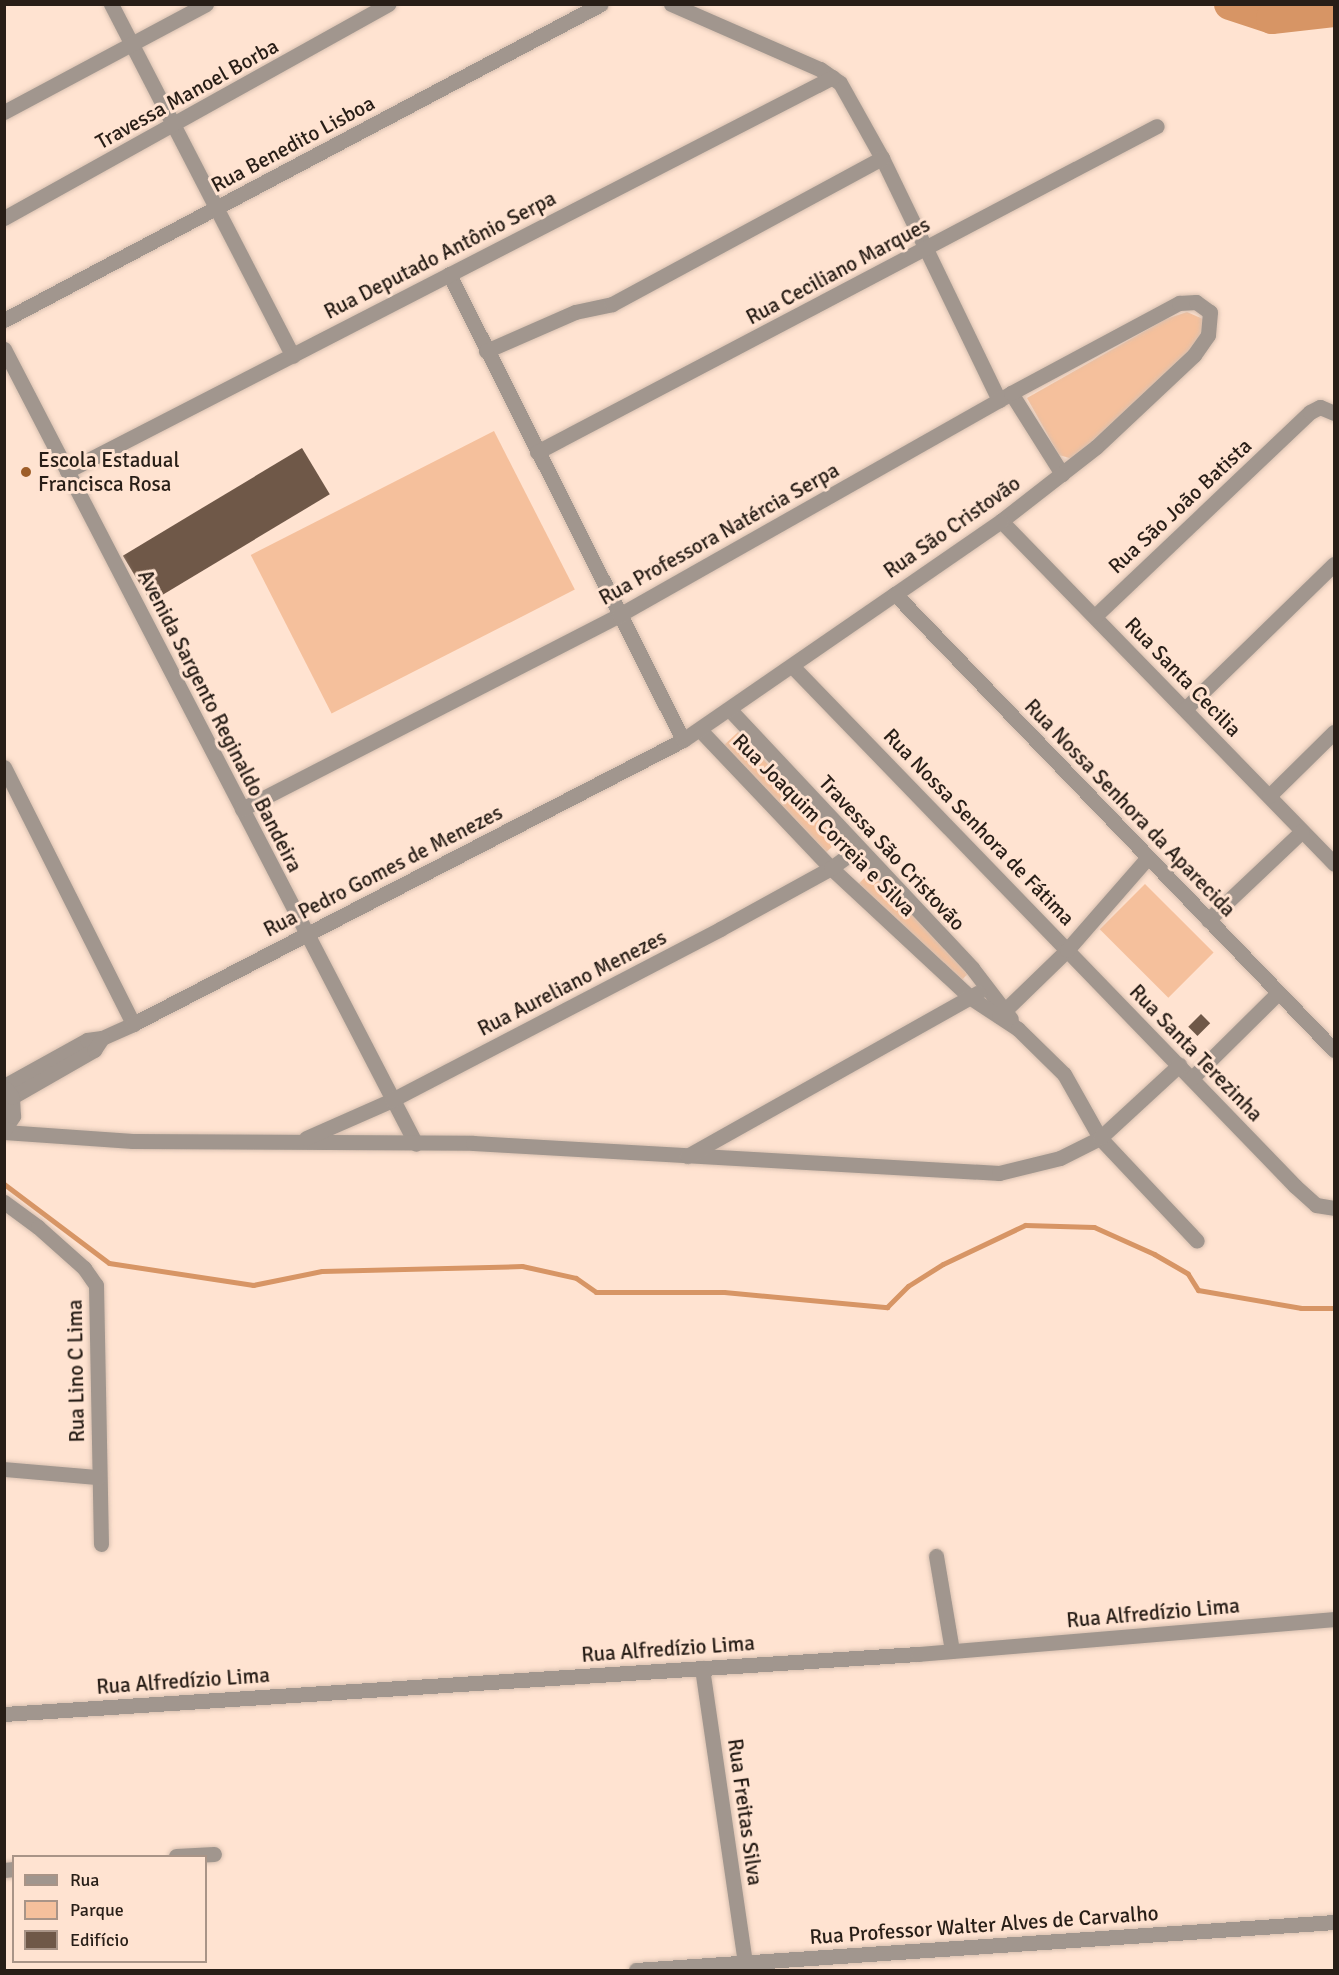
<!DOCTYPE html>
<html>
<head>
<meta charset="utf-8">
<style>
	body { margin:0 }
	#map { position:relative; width:1339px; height:1975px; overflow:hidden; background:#ffe3d1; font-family:Signika,sans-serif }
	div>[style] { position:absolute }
	.green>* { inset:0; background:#f5c09c; transform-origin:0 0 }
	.stream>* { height:5px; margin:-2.5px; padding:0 2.5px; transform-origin:2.5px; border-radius:2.5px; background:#d79565 }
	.river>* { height:32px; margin:-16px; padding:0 16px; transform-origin:16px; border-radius:16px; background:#d79565 }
	.building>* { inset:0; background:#6f5848; transform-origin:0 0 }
	.roads { filter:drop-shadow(0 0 2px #d8c0b0) drop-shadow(0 0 2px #d8c0b0) }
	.minor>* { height:15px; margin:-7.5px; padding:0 7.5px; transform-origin:7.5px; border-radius:7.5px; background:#a1968e }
	.tertiary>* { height:15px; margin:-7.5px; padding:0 7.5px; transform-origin:7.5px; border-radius:7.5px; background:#a1968e }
	.dots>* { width:16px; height:16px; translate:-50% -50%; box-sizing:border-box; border:3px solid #ffe3d1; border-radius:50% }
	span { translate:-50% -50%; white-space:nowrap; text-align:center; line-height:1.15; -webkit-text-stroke:6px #ffe3d1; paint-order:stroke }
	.street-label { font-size:21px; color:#281e17 }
	.poi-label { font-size:21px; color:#281e17 }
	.left { translate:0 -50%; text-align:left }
	.frame { position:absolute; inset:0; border:6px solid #281e17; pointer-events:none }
	.legend { position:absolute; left:12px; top:1855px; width:195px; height:108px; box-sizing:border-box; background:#ffe3d1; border:2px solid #a99487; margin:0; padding:8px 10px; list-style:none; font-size:18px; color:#281e17 }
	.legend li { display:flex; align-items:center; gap:12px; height:30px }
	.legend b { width:30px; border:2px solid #a99487 }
</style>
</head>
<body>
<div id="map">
	<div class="green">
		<div style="clip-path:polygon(1187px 312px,1203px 319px,1203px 338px,1076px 460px,1059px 455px,1027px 398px,1166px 319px)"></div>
		<div style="left:494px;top:431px;width:178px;height:273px;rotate:63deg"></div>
		<div style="left:738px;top:732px;width:148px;height:20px;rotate:47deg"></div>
		<div style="left:870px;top:872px;width:141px;height:18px;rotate:44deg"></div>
		<div style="left:1145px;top:884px;width:97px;height:64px;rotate:45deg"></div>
	</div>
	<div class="stream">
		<div style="left:4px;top:1184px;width:131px;rotate:37deg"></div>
		<div style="left:109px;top:1263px;width:146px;rotate:8.7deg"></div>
		<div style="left:253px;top:1285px;width:70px;rotate:-11.5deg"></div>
		<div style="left:322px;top:1271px;width:200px;rotate:-1.4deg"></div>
		<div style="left:522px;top:1266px;width:55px;rotate:12.5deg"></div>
		<div style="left:576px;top:1278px;width:24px;rotate:35deg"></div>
		<div style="left:596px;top:1292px;width:128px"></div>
		<div style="left:724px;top:1292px;width:164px;rotate:5.3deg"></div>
		<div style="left:887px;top:1307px;width:30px;rotate:-45deg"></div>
		<div style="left:908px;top:1286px;width:41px;rotate:-32.2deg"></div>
		<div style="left:943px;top:1264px;width:91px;rotate:-25.4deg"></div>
		<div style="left:1025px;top:1225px;width:69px;rotate:1.7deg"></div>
		<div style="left:1094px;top:1227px;width:66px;rotate:24.2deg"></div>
		<div style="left:1154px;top:1254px;width:39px;rotate:30deg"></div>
		<div style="left:1188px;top:1274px;width:19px;rotate:58deg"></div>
		<div style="left:1198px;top:1290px;width:105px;rotate:9.9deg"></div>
		<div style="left:1301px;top:1308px;width:33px"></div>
	</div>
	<div class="river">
		<div style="left:1230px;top:4px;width:44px;rotate:18.4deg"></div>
		<div style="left:1272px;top:18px;width:62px;rotate:-6.4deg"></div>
	</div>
	<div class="building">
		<div style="left:302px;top:448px;width:54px;height:209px;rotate:59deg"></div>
		<div style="left:1201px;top:1014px;width:13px;height:18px;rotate:45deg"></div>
	</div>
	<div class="roads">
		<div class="minor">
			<div style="left:111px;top:4px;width:396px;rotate:62.7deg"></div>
			<div style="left:671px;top:4px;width:163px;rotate:23.6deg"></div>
			<div style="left:820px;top:69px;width:24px;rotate:35deg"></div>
			<div style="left:840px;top:83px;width:86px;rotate:60.8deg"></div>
			<div style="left:882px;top:158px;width:269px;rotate:64.2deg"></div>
			<div style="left:4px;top:112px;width:229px;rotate:-28.1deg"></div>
			<div style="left:4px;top:218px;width:440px;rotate:-29.1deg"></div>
			<div style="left:449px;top:274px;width:521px;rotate:63.34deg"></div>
			<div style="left:4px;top:320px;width:675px;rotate:-27.89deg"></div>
			<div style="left:4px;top:349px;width:895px;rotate:62.61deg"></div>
			<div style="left:486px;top:351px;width:97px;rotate:-23.7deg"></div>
			<div style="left:575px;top:312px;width:38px;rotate:-12deg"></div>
			<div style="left:612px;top:304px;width:307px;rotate:-28.4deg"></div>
			<div style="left:1011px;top:393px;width:96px;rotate:57.8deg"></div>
			<div style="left:537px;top:452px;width:700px;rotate:-27.74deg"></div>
			<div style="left:67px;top:471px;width:861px;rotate:-27.22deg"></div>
			<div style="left:1001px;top:521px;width:478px;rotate:45.8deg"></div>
			<div style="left:1095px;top:616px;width:296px;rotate:-43.5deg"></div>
			<div style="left:1310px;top:412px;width:11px;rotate:-27deg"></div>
			<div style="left:1320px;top:407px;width:15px;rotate:23deg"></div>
			<div style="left:793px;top:667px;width:722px;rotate:45.95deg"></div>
			<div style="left:1295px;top:1186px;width:28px;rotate:42deg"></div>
			<div style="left:1316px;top:1205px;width:18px;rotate:9deg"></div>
			<div style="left:1185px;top:709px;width:208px;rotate:-44.2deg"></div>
			<div style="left:730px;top:710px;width:354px;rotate:46.8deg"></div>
			<div style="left:972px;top:968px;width:64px;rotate:52.6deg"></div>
			<div style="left:700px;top:730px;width:190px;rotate:46.5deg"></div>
			<div style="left:831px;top:868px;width:191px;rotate:42.9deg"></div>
			<div style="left:971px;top:998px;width:56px;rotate:33.4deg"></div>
			<div style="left:1018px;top:1029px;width:64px;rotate:44.4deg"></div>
			<div style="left:1064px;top:1074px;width:73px;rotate:60.6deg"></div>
			<div style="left:1100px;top:1138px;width:141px;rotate:46.7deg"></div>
			<div style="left:1269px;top:796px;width:91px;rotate:-44.6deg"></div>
			<div style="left:242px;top:809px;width:424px;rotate:-27.2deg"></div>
			<div style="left:619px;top:615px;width:450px;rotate:-29.5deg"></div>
			<div style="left:1011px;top:393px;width:191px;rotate:-28.2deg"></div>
			<div style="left:1179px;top:303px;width:17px;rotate:-3deg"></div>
			<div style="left:1196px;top:302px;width:17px;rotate:36deg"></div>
			<div style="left:1210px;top:312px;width:23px;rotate:95deg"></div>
			<div style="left:1208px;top:335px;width:24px;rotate:125deg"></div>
			<div style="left:1194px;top:355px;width:134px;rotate:136.8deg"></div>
			<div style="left:1096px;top:447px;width:120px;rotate:142.1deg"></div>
			<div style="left:1001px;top:521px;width:129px;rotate:145.4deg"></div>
			<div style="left:1208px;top:920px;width:129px;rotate:-43.4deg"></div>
			<div style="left:999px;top:1016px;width:95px;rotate:-44.1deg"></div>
			<div style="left:1067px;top:950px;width:123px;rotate:-48.9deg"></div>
			<div style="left:1192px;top:1078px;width:121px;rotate:-44.7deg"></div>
			<div style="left:4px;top:1132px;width:129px;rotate:4deg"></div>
			<div style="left:133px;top:1141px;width:340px;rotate:0.3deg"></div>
			<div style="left:473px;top:1143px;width:527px;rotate:3.26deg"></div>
			<div style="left:999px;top:1173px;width:63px;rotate:-13.8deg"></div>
			<div style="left:1060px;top:1158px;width:45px;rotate:-26.6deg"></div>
			<div style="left:1100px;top:1138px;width:108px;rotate:-42.7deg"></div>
			<div style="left:306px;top:1138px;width:94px;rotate:-23.8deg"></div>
			<div style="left:392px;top:1100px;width:370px;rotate:-27.5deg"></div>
			<div style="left:720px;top:929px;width:127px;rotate:-28.8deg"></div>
			<div style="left:831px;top:868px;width:34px;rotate:-36deg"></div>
			<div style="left:687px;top:1156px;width:334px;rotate:-29.3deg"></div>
			<div style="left:4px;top:1202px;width:42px;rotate:36.3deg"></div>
			<div style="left:38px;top:1227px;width:62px;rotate:41.7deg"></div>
			<div style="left:84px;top:1268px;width:21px;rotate:55deg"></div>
			<div style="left:96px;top:1285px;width:259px;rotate:88.9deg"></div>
			<div style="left:4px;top:1469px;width:94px;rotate:4.9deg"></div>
			<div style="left:936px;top:1556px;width:96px;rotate:80.4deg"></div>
			<div style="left:702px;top:1668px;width:297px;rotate:81.7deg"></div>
			<div style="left:4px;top:1714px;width:916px;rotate:-3.76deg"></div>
			<div style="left:918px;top:1654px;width:417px;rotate:-4.8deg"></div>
			<div style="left:176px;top:1856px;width:38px;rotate:-3deg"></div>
			<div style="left:4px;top:1870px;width:10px;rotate:-6deg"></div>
			<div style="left:636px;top:1970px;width:700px;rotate:-3.93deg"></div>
		</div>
		<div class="tertiary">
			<div style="left:4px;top:767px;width:288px;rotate:63.3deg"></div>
			<div style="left:4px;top:1086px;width:95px;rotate:-29deg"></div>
			<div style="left:87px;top:1040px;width:15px;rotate:-8deg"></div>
			<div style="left:102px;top:1038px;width:34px;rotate:-24deg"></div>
			<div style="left:133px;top:1024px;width:619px;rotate:-27.31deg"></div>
			<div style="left:683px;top:740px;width:257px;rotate:-34.6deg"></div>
			<div style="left:895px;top:594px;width:633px;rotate:46.09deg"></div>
			<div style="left:12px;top:1097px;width:95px;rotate:-29.8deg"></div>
			<div style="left:94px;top:1050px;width:14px;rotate:-56deg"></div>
			<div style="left:4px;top:1130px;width:17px;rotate:-57deg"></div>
			<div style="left:13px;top:1116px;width:19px;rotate:-93deg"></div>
			<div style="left:12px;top:1097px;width:10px;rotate:-127deg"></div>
		</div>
	</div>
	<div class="dots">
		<div style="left:26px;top:472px;background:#9e5d28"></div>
	</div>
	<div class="street-label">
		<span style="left:187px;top:94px;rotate:-29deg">Travessa Manoel Borba</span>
		<span style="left:293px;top:144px;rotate:-28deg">Rua Benedito Lisboa</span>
		<span style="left:440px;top:255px;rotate:-27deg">Rua Deputado Antônio Serpa</span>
		<span style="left:838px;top:271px;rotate:-28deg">Rua Ceciliano Marques</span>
		<span style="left:1180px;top:506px;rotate:-43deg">Rua São João Batista</span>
		<span style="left:952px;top:527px;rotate:-35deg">Rua São Cristovão</span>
		<span style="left:719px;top:534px;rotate:-29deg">Rua Professora Natércia Serpa</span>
		<span style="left:1183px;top:677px;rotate:46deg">Rua Santa Cecilia</span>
		<span style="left:220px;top:721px;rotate:63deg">Avenida Sargento Reginaldo Bandeira</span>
		<span style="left:1130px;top:808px;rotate:46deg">Rua Nossa Senhora da Aparecida</span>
		<span style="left:824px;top:825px;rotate:45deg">Rua Joaquim Correia e Silva</span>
		<span style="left:979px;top:827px;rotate:46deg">Rua Nossa Senhora de Fátima</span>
		<span style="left:892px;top:853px;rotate:47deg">Travessa São Cristovão</span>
		<span style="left:383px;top:871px;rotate:-27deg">Rua Pedro Gomes de Menezes</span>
		<span style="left:572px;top:983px;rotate:-27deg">Rua Aureliano Menezes</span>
		<span style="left:1196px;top:1053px;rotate:46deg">Rua Santa Terezinha</span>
		<span style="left:76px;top:1371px;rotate:-91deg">Rua Lino C Lima</span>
		<span style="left:1153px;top:1613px;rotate:-5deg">Rua Alfredízio Lima</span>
		<span style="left:668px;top:1649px;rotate:-4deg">Rua Alfredízio Lima</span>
		<span style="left:183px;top:1681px;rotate:-4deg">Rua Alfredízio Lima</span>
		<span style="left:745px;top:1812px;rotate:82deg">Rua Freitas Silva</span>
		<span style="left:984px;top:1925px;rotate:-4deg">Rua Professor Walter Alves de Carvalho</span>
	</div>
	<div class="poi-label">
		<span class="left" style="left:38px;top:472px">Escola Estadual<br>Francisca Rosa</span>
	</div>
	<div class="frame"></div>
	<ul class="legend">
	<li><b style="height:8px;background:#a1968e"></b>Rua</li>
	<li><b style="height:16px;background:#f5c09c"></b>Parque</li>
	<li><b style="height:16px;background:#6f5848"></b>Edifício</li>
	</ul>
</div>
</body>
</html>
